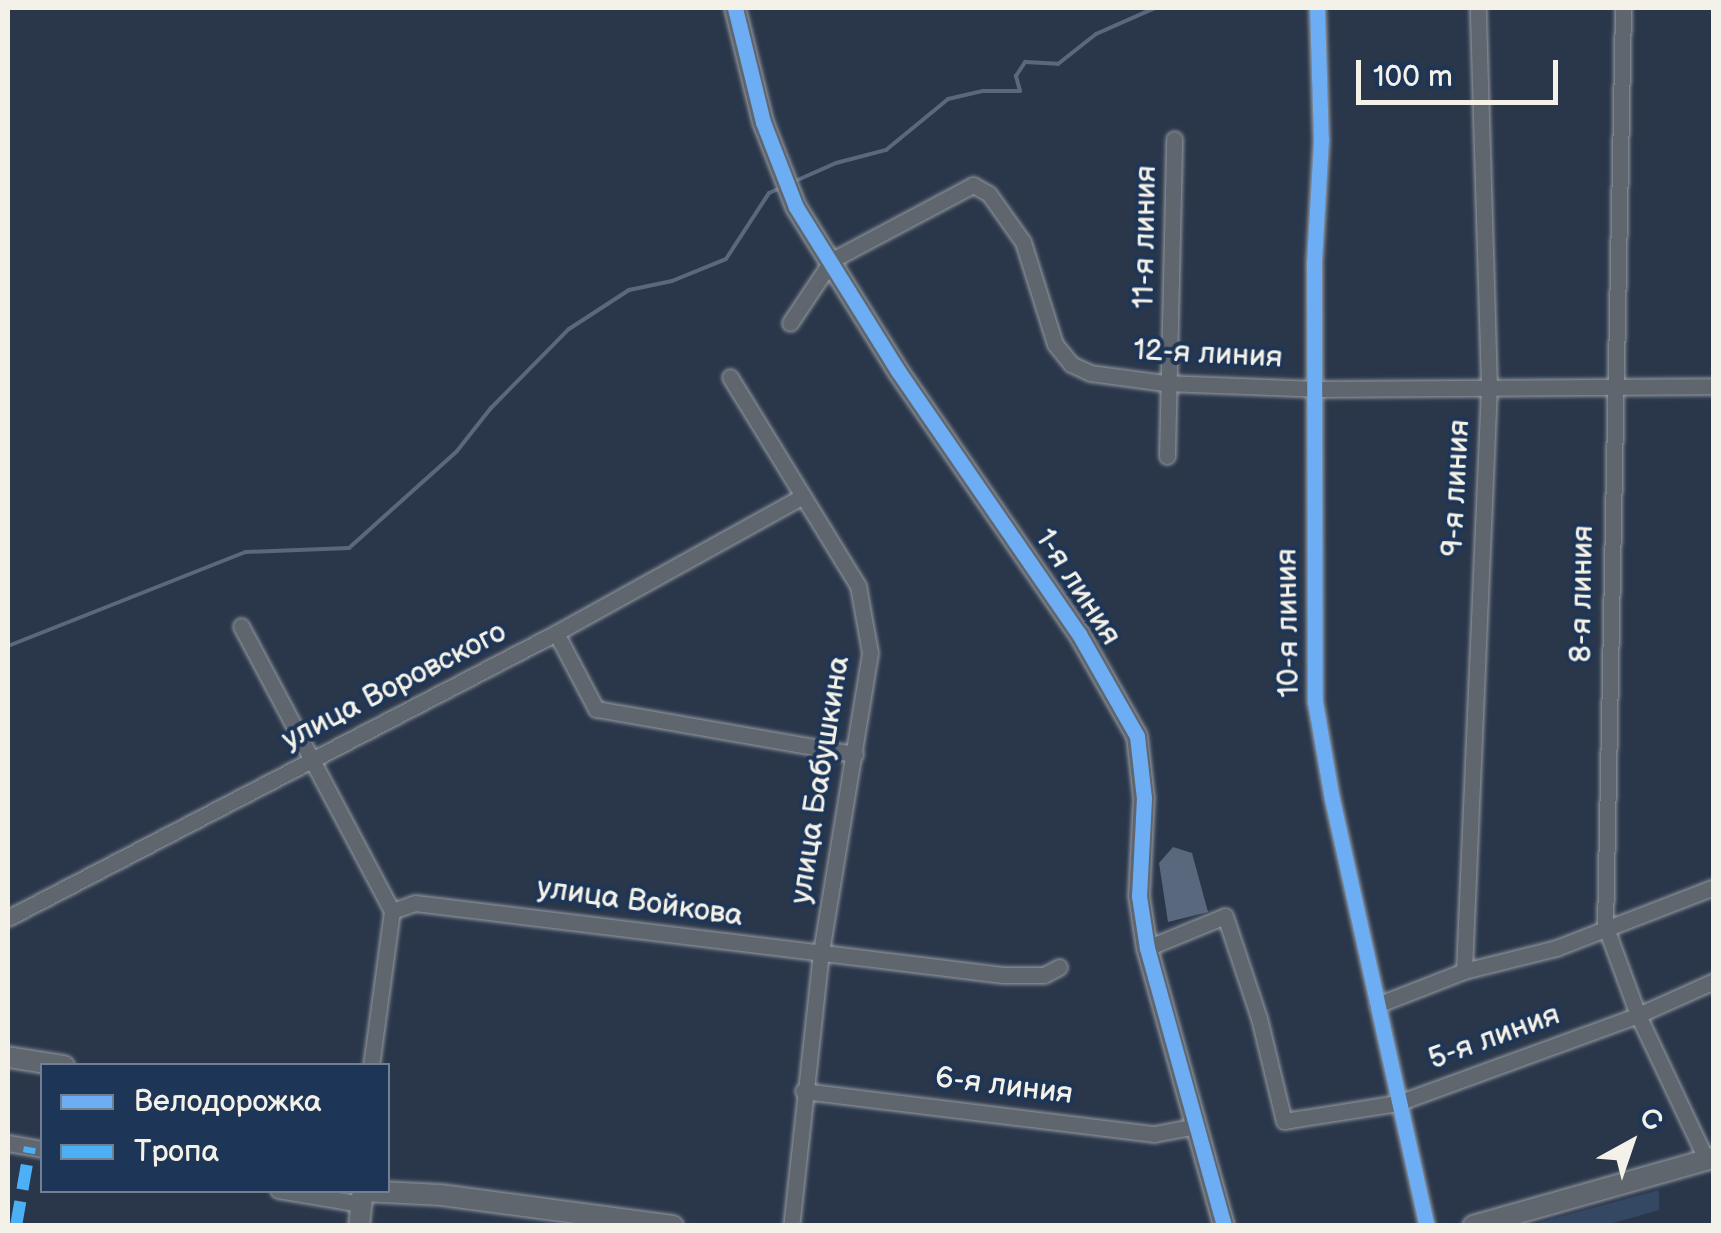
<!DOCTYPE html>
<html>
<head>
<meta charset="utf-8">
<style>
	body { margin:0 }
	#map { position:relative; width:1721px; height:1233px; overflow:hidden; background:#2a374a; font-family:"Balsamiq Sans",sans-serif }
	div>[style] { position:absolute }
	.green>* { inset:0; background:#344763 }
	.water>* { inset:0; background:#59687d }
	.stream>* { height:4px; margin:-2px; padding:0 2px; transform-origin:2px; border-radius:2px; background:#59687d }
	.roads { filter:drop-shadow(0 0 2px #979ca3) drop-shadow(0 0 2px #979ca3) }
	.minor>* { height:15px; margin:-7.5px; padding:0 7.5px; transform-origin:7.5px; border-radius:7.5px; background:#60666e }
	.tertiary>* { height:20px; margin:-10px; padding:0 10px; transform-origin:10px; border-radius:10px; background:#60666e }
	.quiet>* { height:12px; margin-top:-6px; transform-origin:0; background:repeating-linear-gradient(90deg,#4cb0f7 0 25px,transparent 0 37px) }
	.cycleway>* { height:15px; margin:-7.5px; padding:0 7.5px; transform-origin:7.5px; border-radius:7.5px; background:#6dadf4 }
	span { translate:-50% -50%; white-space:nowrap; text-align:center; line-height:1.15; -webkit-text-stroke:8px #1d3557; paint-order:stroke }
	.street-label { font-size:30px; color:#f4f1e8 }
	.frame { position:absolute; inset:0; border:10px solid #f4f1e8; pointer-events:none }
	.legend { position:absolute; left:40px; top:1063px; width:350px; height:130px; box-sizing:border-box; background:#1d3557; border:2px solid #738091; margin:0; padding:12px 18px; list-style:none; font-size:30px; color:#f4f1e8 }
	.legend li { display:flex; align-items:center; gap:20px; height:50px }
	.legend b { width:50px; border:2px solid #738091 }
	.north { position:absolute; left:1581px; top:1093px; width:100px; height:100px; -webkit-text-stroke:8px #1d3557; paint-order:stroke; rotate:40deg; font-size:28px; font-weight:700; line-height:40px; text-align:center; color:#f4f1e8 }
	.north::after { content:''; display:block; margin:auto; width:35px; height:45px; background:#f4f1e8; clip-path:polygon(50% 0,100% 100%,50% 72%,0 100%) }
	.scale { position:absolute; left:1356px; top:60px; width:202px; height:45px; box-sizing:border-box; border:5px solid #f4f1e8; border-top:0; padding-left:12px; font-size:30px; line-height:35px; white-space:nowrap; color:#f4f1e8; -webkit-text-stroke:8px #1d3557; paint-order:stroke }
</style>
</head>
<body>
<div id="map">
	<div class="green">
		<div style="clip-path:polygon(1659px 1190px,1659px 1210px,1606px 1225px,1530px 1225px)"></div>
	</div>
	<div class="water">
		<div style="clip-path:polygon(1173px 847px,1192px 853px,1208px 912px,1168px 922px,1159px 863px)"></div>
	</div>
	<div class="stream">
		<div style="left:793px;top:182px;width:47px;rotate:-23.8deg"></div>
		<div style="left:836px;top:163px;width:52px;rotate:-14.6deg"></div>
		<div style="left:886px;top:150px;width:80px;rotate:-39.4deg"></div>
		<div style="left:948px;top:99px;width:36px;rotate:-13deg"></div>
		<div style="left:983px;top:91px;width:37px"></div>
		<div style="left:1020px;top:91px;width:16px;rotate:-105deg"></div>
		<div style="left:1016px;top:76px;width:17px;rotate:-57deg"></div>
		<div style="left:1025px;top:62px;width:33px;rotate:3deg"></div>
		<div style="left:1058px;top:64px;width:48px;rotate:-38.3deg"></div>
		<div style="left:1096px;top:34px;width:64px;rotate:-23.8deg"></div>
		<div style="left:8px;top:646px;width:256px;rotate:-21.6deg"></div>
		<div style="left:246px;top:552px;width:103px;rotate:-2.2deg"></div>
		<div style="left:349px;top:548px;width:145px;rotate:-41.9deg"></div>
		<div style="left:457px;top:451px;width:55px;rotate:-51.7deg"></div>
		<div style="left:491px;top:408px;width:111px;rotate:-45.4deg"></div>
		<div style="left:569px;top:329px;width:72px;rotate:-33deg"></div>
		<div style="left:629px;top:290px;width:44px;rotate:-11.8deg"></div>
		<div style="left:672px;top:281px;width:58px;rotate:-22.2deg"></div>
		<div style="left:726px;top:259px;width:79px;rotate:-56.9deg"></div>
		<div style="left:769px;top:193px;width:12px;rotate:-24deg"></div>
	</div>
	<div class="roads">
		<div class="minor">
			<div style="left:1317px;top:8px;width:132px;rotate:88.3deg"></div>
			<div style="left:1321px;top:140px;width:123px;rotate:93.3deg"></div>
			<div style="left:1314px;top:263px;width:439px;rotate:89.9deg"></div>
			<div style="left:1315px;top:702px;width:98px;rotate:80.1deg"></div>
			<div style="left:1332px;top:799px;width:437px;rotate:77.5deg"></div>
			<div style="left:1623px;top:8px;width:917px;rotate:91.12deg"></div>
			<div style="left:1605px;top:925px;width:96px;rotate:69.9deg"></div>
			<div style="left:1638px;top:1015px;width:161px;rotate:64.7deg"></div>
			<div style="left:790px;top:323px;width:76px;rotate:-56.3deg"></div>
			<div style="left:832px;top:260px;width:160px;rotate:-28deg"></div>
			<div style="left:973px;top:185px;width:18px;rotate:29deg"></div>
			<div style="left:989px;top:194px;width:59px;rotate:54.7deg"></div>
			<div style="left:1023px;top:242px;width:107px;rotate:72.6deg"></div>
			<div style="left:1055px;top:344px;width:26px;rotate:51deg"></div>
			<div style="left:1071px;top:364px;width:21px;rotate:25deg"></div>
			<div style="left:1090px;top:373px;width:75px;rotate:7.7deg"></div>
			<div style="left:1164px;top:383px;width:153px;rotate:2.2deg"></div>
			<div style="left:1317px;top:389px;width:397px;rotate:-0.4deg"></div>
			<div style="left:730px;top:377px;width:245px;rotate:58.5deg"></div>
			<div style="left:858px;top:586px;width:68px;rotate:79.8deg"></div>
			<div style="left:870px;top:653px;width:303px;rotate:99.3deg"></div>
			<div style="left:821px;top:952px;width:276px;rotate:96.2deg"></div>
			<div style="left:1167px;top:456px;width:317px;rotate:-88.7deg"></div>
			<div style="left:241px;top:626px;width:323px;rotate:62.1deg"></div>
			<div style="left:392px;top:911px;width:156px;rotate:97.7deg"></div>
			<div style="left:556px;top:633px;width:86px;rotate:62.2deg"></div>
			<div style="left:596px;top:709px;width:263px;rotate:9.9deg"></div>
			<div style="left:392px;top:911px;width:24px;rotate:-19deg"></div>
			<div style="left:415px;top:903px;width:592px;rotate:6.98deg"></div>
			<div style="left:1003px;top:975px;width:41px"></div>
			<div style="left:1044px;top:975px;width:17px;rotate:-28deg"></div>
			<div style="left:8px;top:918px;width:618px;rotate:-27.48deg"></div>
			<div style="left:556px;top:633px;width:282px;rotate:-29deg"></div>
			<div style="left:1147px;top:948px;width:84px;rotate:-22.3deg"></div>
			<div style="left:1225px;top:916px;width:108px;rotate:71.6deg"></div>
			<div style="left:1259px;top:1018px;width:106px;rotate:76.4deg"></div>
			<div style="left:1284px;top:1121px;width:115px;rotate:-9deg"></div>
			<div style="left:1398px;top:1103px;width:256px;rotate:-20.1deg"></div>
			<div style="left:1638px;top:1015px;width:83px;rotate:-24.1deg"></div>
			<div style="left:1464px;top:971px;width:586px;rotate:-87.55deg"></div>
			<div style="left:1489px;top:386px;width:378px;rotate:-91.7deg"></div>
			<div style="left:1377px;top:1005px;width:93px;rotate:-21.3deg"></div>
			<div style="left:1464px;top:971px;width:95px;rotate:-14deg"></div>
			<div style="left:1556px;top:948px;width:169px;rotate:-21.1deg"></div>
			<div style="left:803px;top:1091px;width:354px;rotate:7deg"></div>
			<div style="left:1154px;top:1134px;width:44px;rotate:-10.5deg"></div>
			<div style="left:8px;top:1143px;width:35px;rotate:10deg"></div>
			<div style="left:278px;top:1190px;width:84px;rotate:9.6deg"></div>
		</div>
		<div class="tertiary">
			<div style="left:735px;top:8px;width:117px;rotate:76.2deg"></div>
			<div style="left:763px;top:122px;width:91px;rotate:68.8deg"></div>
			<div style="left:796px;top:207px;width:193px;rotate:58.1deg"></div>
			<div style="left:898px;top:371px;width:319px;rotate:55.5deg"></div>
			<div style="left:1079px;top:634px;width:117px;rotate:60.4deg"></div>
			<div style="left:1137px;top:736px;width:62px;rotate:83.6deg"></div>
			<div style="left:1144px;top:798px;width:98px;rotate:92.9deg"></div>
			<div style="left:1139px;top:896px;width:53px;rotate:81.3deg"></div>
			<div style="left:1147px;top:948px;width:288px;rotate:74.5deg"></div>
			<div style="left:8px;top:1057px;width:57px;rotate:9.1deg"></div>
			<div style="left:363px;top:1191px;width:78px;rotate:2.9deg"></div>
			<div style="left:441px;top:1195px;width:234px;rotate:7.6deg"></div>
			<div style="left:359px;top:1226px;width:36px;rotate:-84deg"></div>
			<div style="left:1473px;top:1226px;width:250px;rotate:-15.8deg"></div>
		</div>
	</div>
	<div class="quiet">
		<div style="left:16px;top:1226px;width:80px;rotate:-80deg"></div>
	</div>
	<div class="cycleway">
		<div style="left:735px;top:8px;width:117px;rotate:76.2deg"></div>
		<div style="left:763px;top:122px;width:91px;rotate:68.8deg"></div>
		<div style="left:796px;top:207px;width:193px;rotate:58.1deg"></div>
		<div style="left:898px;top:371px;width:319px;rotate:55.5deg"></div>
		<div style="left:1079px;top:634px;width:117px;rotate:60.4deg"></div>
		<div style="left:1137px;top:736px;width:62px;rotate:83.6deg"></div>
		<div style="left:1144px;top:798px;width:98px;rotate:92.9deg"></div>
		<div style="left:1139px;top:896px;width:53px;rotate:81.3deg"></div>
		<div style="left:1147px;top:948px;width:288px;rotate:74.5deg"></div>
		<div style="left:1317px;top:8px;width:132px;rotate:88.3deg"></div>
		<div style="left:1321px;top:140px;width:123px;rotate:93.3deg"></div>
		<div style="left:1314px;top:263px;width:439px;rotate:89.9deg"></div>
		<div style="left:1315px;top:702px;width:98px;rotate:80.1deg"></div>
		<div style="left:1332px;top:799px;width:437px;rotate:77.5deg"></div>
	</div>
	<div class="street-label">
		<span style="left:1145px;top:237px;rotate:-89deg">11-я линия</span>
		<span style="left:1208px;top:354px;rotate:3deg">12-я линия</span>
		<span style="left:1456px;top:488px;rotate:-87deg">9-я линия</span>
		<span style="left:1078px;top:587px;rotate:57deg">1-я линия</span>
		<span style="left:1582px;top:594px;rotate:-89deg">8-я линия</span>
		<span style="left:1288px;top:623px;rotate:-91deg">10-я линия</span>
		<span style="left:394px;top:686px;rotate:-27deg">улица Воровского</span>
		<span style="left:820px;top:780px;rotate:-81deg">улица Бабушкина</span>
		<span style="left:640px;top:902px;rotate:8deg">улица Войкова</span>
		<span style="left:1494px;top:1037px;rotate:-20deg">5-я линия</span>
		<span style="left:1004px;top:1086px;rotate:7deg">6-я линия</span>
	</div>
	<div class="frame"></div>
	<ul class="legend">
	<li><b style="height:12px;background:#6dadf4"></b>Велодорожка</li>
	<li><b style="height:12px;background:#4cb0f7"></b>Тропа</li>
	</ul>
	<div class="north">С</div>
	<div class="scale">100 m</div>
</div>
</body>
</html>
